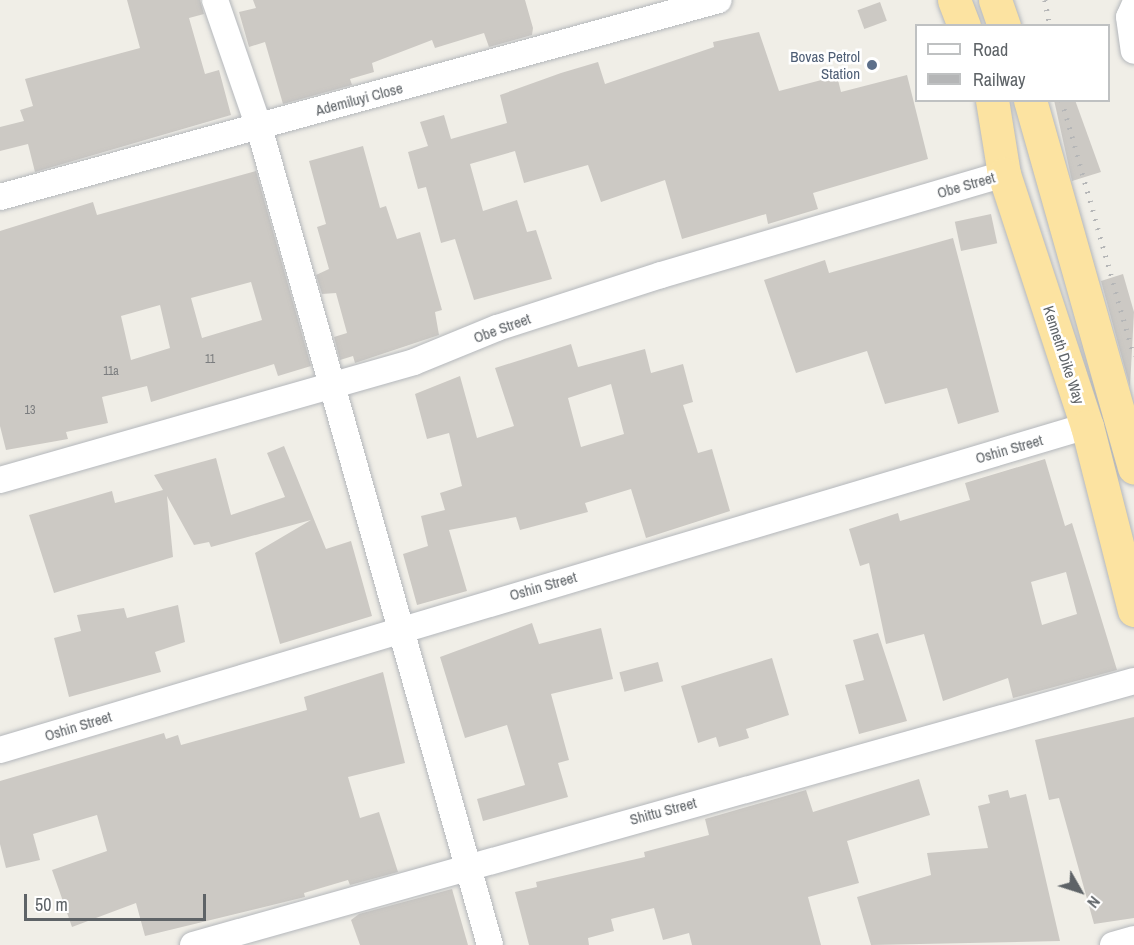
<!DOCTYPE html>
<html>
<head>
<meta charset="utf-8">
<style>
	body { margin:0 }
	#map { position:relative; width:1134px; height:945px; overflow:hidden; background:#f0eee7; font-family:"Archivo Narrow",sans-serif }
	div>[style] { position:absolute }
	.building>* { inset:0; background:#ccc9c4; transform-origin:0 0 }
	.roads { filter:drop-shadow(0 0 2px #b4b7bb) drop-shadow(0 0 2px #b4b7bb) }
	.minor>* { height:26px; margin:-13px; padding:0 13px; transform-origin:13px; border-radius:13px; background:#fff }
	.trunk>* { height:33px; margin:-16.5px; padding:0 16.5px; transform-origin:16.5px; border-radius:16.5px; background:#fce3a1 }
	.rail>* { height:4.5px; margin-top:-2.25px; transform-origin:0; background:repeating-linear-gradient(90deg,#b5b6b7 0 1.5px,transparent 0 9.5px) }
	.dots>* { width:16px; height:16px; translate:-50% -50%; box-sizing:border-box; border:3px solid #fff; border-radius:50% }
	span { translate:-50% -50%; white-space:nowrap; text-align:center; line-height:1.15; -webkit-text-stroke:5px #fff; paint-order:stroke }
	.number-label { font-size:12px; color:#7a7c7e }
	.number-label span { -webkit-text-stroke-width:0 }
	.service-label { font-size:15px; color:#4e5e75 }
	.right { translate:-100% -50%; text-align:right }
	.street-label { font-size:15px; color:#5e6367 }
	.legend { position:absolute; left:915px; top:24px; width:195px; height:78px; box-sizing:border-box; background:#fff; border:2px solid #bfc1c2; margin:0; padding:8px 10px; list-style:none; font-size:18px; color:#5e6367 }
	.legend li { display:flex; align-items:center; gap:12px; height:30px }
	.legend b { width:30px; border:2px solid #bfc1c2 }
	.north { position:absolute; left:1050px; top:861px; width:60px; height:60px; -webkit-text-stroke:4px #fff; paint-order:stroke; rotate:129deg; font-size:16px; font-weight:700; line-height:24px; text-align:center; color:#5e6367 }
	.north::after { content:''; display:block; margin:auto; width:21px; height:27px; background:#5e6367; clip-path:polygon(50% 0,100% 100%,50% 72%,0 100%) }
	.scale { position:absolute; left:24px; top:894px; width:182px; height:27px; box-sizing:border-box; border:3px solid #5e6367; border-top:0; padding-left:8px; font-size:18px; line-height:21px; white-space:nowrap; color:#5e6367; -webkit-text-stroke:4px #fff; paint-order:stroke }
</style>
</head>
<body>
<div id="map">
	<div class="building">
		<div style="clip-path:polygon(127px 0,200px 0,204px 14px,189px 18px,205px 74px,219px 70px,231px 115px,35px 172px,28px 144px,0 151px,0 127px,24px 121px,20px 110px,33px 106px,25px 79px,140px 48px)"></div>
		<div style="clip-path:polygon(253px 0,525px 0,533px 28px,532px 35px,489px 47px,484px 33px,435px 48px,432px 40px,372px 63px,374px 72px,350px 79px,352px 85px,283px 104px,265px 42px,249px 47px,239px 12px,256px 8px)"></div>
		<div style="left:880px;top:2px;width:20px;height:24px;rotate:70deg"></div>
		<div style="clip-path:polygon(759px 32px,779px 91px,837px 76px,841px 92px,907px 75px,928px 159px,813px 193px,818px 209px,768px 224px,766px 214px,682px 239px,665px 180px,601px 202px,588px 165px,524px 183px,515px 151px,470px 164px,483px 211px,517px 200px,527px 232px,536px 230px,552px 279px,474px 300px,455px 239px,441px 243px,426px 187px,418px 189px,408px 152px,428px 146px,420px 122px,444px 115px,451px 139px,507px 123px,500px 95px,561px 73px,598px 62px,605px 84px,714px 47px,713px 42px)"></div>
		<div style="clip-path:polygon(1054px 100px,1075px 100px,1101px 172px,1072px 181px)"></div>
		<div style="clip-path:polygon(363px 146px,380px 208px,386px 206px,397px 239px,420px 232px,442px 310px,435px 312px,439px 335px,355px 363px,353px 356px,340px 360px,334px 337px,347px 333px,336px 293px,322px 294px,316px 275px,329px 269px,317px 227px,326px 224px,309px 161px)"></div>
		<div style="clip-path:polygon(evenodd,256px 171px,311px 366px,278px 376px,274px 364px,151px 402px,147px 386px,102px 397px,108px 423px,66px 432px,68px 439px,6px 450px,0 426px,0 231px,93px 202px,97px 215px,256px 171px,251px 282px,262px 320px,202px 338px,191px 298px,251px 282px,256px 171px,160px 305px,170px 348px,131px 360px,121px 316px,160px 305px)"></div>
		<div style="left:991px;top:214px;width:30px;height:37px;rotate:78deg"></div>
		<div style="clip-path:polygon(953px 238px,999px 412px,958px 424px,947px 388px,885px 404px,867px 351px,796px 373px,764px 280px,825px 260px,829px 273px)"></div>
		<div style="clip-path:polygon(1123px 274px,1134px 312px,1130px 387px,1101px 281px)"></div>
		<div style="clip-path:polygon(evenodd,571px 344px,578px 367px,645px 349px,651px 373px,683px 364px,693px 402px,683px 405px,698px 453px,712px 449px,730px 511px,646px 538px,631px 489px,585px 503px,588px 512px,520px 530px,516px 517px,449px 530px,467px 591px,417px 605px,403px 554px,428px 546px,421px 516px,445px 510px,440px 493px,462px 486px,449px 433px,427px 439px,415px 394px,460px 376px,477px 438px,514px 426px,495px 368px,571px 344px,611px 384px,624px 434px,581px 447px,568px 398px,611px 384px)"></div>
		<div style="clip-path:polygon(284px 446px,326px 549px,351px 541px,372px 616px,280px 644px,255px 553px,311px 520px,211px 547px,209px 542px,194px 545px,167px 496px,173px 557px,54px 593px,29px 515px,112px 491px,115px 503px,163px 490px,154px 475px,216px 458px,231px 515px,285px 497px,267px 453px)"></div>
		<div style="clip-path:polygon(evenodd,1045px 459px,1065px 526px,1072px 523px,1117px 670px,1013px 698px,1008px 678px,943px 701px,924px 634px,886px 644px,869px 563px,860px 566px,849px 529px,898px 513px,900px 521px,970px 500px,965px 483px,1045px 459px,1066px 572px,1077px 614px,1042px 625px,1031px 582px,1066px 572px)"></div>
		<div style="clip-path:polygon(178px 605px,185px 642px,155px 652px,161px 672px,69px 697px,54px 638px,81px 631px,77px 615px,124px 608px,127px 618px)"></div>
		<div style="clip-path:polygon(532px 623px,539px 644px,601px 628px,613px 679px,551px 694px,569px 760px,558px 763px,568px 797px,483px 821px,477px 799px,525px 785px,507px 725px,465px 738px,440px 657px)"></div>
		<div style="clip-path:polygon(878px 633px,907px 721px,859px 734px,845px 685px,864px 680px,853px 640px)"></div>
		<div style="clip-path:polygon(772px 658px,789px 715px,746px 729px,749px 738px,719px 747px,716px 737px,698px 743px,681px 686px)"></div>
		<div style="left:658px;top:662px;width:20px;height:40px;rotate:75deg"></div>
		<div style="clip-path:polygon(383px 672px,405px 763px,348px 777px,360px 818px,379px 812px,398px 872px,350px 885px,348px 880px,304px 893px,305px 897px,145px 936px,136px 903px,72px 927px,52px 870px,107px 851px,97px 815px,33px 834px,40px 860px,6px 868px,0 844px,0 781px,164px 733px,166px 739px,178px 735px,181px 745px,307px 710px,304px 697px)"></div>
		<div style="clip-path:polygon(1134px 717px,1134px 918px,1094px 924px,1059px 798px,1049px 800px,1035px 740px)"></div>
		<div style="clip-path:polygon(919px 779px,930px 815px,847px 841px,859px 883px,808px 897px,821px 945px,692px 945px,689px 933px,663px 940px,654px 908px,611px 919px,614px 931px,588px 938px,589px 945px,529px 945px,515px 892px,537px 887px,536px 882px,645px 857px,644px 852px,709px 835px,705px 819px,806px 790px,813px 812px)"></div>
		<div style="clip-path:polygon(1008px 790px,1010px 798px,1026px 794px,1060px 941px,871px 945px,857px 897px,931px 875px,927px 853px,988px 848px,978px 806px,990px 803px,988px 795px)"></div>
		<div style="clip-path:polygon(452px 889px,468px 945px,360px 945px,351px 920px,359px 914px)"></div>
	</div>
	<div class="roads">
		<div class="minor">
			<div style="left:215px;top:0;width:134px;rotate:70.9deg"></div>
			<div style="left:259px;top:127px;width:850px;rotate:74.23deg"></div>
			<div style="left:1134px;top:6px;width:12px;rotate:114deg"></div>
			<div style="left:1129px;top:17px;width:34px;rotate:82deg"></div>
			<div style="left:0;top:197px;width:745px;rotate:-15.32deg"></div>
			<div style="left:0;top:480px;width:430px;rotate:-15.9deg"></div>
			<div style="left:414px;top:362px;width:90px;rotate:-22.3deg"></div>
			<div style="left:497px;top:328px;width:172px;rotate:-17.9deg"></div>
			<div style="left:661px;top:275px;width:358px;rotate:-16.4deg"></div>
			<div style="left:0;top:750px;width:1134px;rotate:-16.6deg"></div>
			<div style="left:193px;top:945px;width:977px;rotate:-15.67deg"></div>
			<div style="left:1113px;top:945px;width:22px;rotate:-16deg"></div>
		</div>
		<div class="trunk">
			<div style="left:954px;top:0;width:28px;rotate:69deg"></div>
			<div style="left:995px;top:0;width:28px;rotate:71deg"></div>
			<div style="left:992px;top:100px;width:75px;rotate:80.8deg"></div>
			<div style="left:1004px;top:174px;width:265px;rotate:71.8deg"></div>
			<div style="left:1087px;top:426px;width:190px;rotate:75.7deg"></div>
			<div style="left:1030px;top:100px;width:382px;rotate:74.2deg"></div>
		</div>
	</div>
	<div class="rail">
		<div style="left:1045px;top:0;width:26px;rotate:79deg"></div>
		<div style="left:1062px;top:100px;width:266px;rotate:74.3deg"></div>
	</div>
	<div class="dots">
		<div style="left:872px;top:65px;background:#5c6f8a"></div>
	</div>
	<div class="number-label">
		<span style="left:210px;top:360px">11</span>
		<span style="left:111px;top:372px">11a</span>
		<span style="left:30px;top:411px">13</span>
	</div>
	<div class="service-label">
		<span class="right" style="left:860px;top:65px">Bovas Petrol<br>Station</span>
	</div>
	<div class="street-label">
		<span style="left:359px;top:99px;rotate:-15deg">Ademiluyi Close</span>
		<span style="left:966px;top:185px;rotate:-16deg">Obe Street</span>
		<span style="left:502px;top:328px;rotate:-20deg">Obe Street</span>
		<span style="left:1064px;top:355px;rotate:72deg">Kenneth Dike Way</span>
		<span style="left:1009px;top:449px;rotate:-16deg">Oshin Street</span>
		<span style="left:543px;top:586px;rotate:-16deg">Oshin Street</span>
		<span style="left:78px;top:726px;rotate:-17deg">Oshin Street</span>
		<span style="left:663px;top:811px;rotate:-15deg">Shittu Street</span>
	</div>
	<ul class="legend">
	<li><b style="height:8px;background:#fff"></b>Road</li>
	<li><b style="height:8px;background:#b5b6b7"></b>Railway</li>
	</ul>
	<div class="north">N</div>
	<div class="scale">50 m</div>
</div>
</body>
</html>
